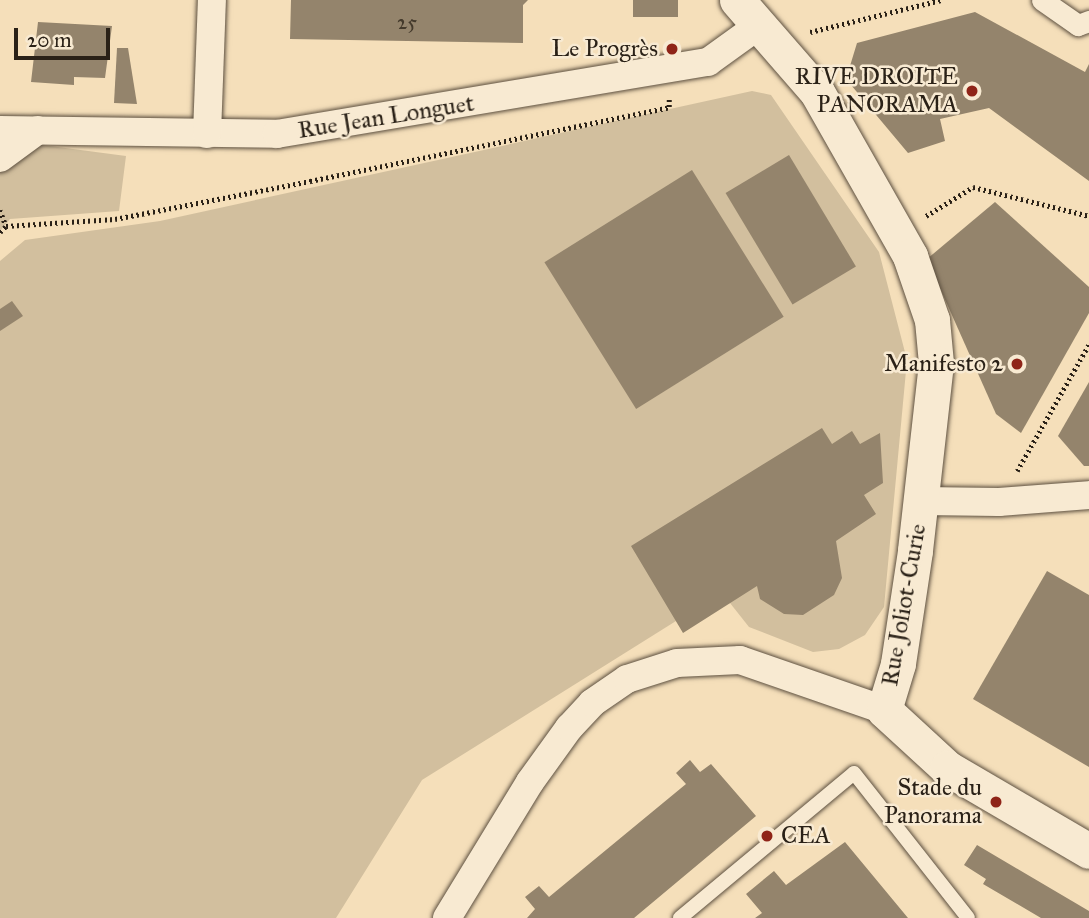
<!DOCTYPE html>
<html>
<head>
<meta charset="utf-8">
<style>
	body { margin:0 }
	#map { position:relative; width:1089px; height:918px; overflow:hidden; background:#f5dfba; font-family:"IM FELL Great Primer",serif }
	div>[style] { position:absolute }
	.green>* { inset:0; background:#d2bf9e }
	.building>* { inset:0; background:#94846c; transform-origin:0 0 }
	.path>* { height:4.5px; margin-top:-2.25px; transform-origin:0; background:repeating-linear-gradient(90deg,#2a2117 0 2px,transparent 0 5.5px) }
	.roads { filter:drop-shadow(0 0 2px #5d5040) drop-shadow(0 0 2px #5d5040) }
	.service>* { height:14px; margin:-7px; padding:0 7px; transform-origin:7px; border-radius:7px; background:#f8ead2 }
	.pedestrian>* { height:21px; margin:-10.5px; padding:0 10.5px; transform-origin:10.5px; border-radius:10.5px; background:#f8ead2 }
	.minor>* { height:28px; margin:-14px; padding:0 14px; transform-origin:14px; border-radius:14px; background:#f8ead2 }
	.tertiary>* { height:35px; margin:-17.5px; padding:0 17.5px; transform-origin:17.5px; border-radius:17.5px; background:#f8ead2 }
	.dots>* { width:19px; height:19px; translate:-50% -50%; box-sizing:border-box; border:4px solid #f8ead2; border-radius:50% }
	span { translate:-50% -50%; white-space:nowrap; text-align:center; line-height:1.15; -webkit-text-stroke:5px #f8ead2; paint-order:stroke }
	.number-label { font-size:21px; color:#443a2c }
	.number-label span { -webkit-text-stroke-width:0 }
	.poi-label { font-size:24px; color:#2a2117 }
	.right { translate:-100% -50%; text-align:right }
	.left { translate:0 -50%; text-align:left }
	.street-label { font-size:24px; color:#2a2117 }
	.scale { position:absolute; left:14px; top:28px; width:96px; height:32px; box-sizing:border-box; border:4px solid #2a2117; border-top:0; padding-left:9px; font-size:21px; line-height:24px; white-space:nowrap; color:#2a2117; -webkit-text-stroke:5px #f8ead2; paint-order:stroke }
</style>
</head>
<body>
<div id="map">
	<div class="green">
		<div style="clip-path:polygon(752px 91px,771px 95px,879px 252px,907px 360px,884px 607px,865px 635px,839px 649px,813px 652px,749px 627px,730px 603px,676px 621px,422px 780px,336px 918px,0 918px,0 261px,25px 240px,160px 221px)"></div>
		<div style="clip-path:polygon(35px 144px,126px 156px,119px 211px,10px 219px,0 231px,0 169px)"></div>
	</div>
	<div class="building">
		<div style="clip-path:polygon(291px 0,528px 0,523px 5px,523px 43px,290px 39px)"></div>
		<div style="left:633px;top:0;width:45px;height:17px"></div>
		<div style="clip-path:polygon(975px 12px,1085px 72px,1089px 64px,1089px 181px,989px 108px,940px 119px,945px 141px,908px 153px,846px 79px,857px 43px)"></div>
		<div style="clip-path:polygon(38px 22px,112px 26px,105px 78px,74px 77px,74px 85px,31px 82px)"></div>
		<div style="clip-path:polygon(117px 48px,128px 48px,137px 104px,114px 103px)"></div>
		<div style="left:789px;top:155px;width:130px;height:74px;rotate:59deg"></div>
		<div style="left:692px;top:170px;width:173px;height:174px;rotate:58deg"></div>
		<div style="clip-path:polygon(995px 202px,1089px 287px,1089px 313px,1021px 433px,996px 414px,927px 259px)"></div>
		<div style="clip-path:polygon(12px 301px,23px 316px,0 331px,0 309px)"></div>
		<div style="clip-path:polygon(1089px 382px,1089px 466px,1084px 466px,1058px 436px)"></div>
		<div style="clip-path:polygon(822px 428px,832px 444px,852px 431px,860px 444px,880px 433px,883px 483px,864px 495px,876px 514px,836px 541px,842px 578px,834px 595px,803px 615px,784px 614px,760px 599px,757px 586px,683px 633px,631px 546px)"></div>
		<div style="clip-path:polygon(1047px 571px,1089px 595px,1089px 767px,973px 699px)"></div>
		<div style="clip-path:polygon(690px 760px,700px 772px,711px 764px,756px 816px,634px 918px,527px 918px,535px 909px,525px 897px,539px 886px,549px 897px,686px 784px,676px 773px)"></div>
		<div style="clip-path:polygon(845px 842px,908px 918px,755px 918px,762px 913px,746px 894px,774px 871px,786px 885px)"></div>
		<div style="clip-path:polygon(977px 845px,1089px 911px,1089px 918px,1041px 918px,983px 884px,986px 879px,964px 865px)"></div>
	</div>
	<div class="path">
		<div style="left:810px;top:32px;width:135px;rotate:-13.7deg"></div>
		<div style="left:0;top:210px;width:17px;rotate:69deg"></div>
		<div style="left:926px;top:216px;width:55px;rotate:-31.7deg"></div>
		<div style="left:973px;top:187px;width:120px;rotate:14deg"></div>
		<div style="left:6px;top:226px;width:109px;rotate:-3.7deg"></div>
		<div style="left:115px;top:219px;width:199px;rotate:-11deg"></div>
		<div style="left:310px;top:181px;width:367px;rotate:-11.6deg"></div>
		<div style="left:669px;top:107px;width:10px;rotate:-90deg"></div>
		<div style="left:0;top:232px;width:8px;rotate:-45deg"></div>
		<div style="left:1017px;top:471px;width:146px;rotate:-60.4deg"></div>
	</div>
	<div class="roads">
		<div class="service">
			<div style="left:680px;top:918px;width:226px;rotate:-39.8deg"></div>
			<div style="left:854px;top:773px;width:184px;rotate:51.8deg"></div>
		</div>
		<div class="pedestrian">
			<div style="left:1042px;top:0;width:44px;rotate:34.8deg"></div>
			<div style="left:1078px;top:25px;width:12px;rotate:-20deg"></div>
		</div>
		<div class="minor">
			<div style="left:0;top:130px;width:277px;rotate:0.8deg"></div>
			<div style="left:277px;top:134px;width:437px;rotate:-9.5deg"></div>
			<div style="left:708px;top:62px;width:62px;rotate:-35.8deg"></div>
			<div style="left:207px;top:134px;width:134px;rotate:-87.9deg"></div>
			<div style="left:0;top:158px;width:47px;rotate:-36.4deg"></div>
			<div style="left:921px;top:501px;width:78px;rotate:0.7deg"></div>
			<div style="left:999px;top:502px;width:90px;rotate:-4.4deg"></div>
			<div style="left:447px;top:918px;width:159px;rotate:-58.6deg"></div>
			<div style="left:530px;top:782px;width:67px;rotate:-54.2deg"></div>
			<div style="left:569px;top:728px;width:34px;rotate:-47deg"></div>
			<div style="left:592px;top:703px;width:42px;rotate:-34.4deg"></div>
			<div style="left:627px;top:679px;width:52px;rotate:-17.7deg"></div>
			<div style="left:677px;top:663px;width:63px;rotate:-2.7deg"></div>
			<div style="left:740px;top:660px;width:152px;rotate:19.1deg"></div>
		</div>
		<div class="tertiary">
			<div style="left:737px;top:0;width:122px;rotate:49deg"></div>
			<div style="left:817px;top:92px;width:189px;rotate:60.4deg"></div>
			<div style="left:910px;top:256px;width:68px;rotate:71deg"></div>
			<div style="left:932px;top:320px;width:43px;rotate:84.7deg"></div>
			<div style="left:936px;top:363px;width:189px;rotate:96.4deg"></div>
			<div style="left:915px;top:551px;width:114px;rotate:98.6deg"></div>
			<div style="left:898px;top:664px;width:48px;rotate:106.9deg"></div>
			<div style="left:884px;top:710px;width:86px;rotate:42.6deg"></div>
			<div style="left:947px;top:768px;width:164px;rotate:30.3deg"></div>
		</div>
	</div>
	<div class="dots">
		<div style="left:672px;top:49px;background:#8f2418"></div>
		<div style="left:972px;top:91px;background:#8f2418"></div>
		<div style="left:1017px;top:364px;background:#8f2418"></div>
		<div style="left:996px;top:802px;background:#8f2418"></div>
		<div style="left:767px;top:836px;background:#8f2418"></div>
	</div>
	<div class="number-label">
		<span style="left:407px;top:22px">25</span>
	</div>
	<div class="poi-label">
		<span class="right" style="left:658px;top:49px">Le Progrès</span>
		<span class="right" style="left:958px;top:91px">RIVE DROITE<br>PANORAMA</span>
		<span class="right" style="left:1003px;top:364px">Manifesto 2</span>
		<span class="right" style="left:982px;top:802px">Stade du<br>Panorama</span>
		<span class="left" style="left:781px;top:836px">CEA</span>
	</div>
	<div class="street-label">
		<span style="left:386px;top:117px;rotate:-9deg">Rue Jean Longuet</span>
		<span style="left:904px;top:605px;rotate:-80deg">Rue Joliot-Curie</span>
	</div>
	<div class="scale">20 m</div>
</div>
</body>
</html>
